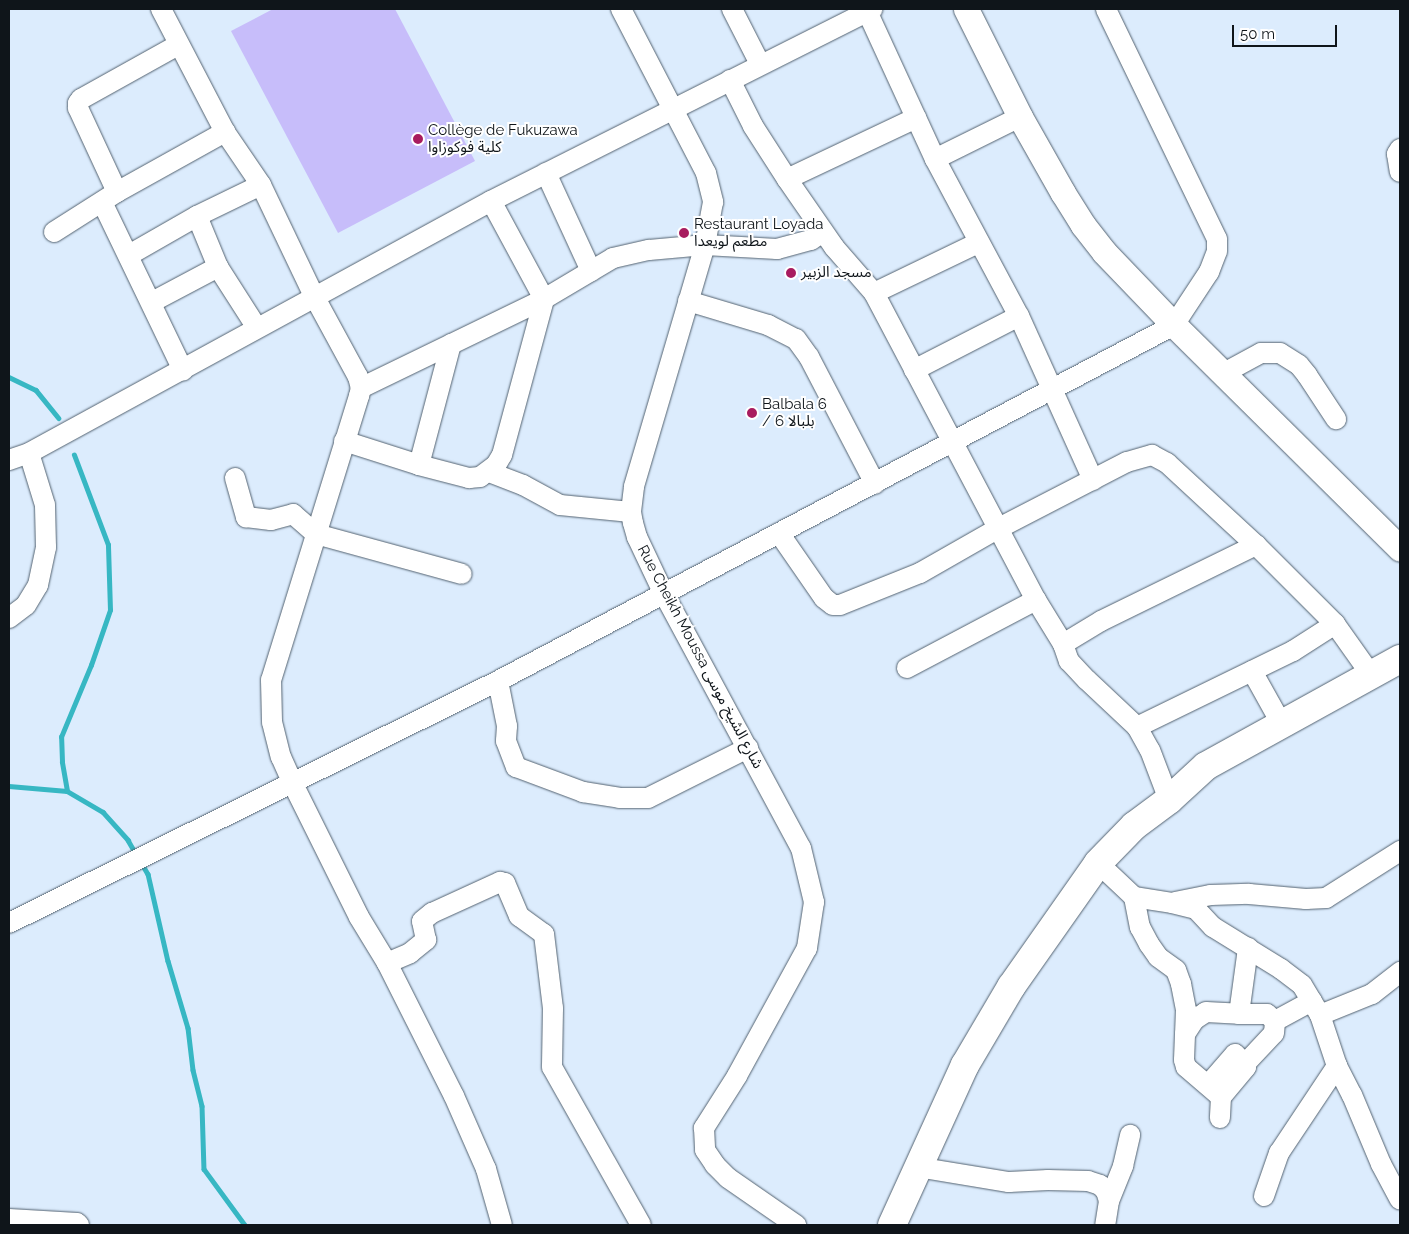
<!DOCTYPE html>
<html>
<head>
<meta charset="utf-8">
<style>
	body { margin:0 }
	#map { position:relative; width:1409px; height:1234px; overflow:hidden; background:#dcecfd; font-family:Raleway,"Noto Sans Arabic",sans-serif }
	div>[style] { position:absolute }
	.green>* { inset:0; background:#c7bdfa }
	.stream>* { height:4.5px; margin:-2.25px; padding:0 2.25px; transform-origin:2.25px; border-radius:2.25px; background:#37b7c3 }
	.roads { filter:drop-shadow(0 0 1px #536270) drop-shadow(0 0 1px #536270) }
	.minor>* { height:20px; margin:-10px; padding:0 10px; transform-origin:10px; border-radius:10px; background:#fff }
	.major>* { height:25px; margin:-12.5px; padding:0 12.5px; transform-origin:12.5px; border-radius:12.5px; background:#fff }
	.highway>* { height:28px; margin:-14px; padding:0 14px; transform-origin:14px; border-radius:14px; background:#fff }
	.dots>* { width:14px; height:14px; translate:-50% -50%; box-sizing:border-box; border:2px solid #fff; border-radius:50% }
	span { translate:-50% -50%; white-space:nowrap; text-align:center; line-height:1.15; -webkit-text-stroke:4px #fff; paint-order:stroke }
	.poi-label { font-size:15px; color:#0f151a }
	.left { translate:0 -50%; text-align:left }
	.street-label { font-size:15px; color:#0f151a }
	.frame { position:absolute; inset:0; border:10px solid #0f151a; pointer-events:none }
	.scale { position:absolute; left:1232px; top:25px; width:105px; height:22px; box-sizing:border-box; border:2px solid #0f151a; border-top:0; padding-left:6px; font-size:15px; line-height:18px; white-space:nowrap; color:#0f151a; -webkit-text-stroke:4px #fff; paint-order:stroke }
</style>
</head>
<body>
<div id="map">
	<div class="green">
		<div style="clip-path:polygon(273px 9px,395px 9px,475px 161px,338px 233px,231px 31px)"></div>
	</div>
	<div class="stream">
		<div style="left:9px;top:377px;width:30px;rotate:26deg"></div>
		<div style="left:36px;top:390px;width:36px;rotate:51deg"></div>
		<div style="left:9px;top:786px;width:58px;rotate:4.9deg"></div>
		<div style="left:67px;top:791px;width:42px;rotate:30.3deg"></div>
		<div style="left:103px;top:812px;width:38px;rotate:48deg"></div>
		<div style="left:128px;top:840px;width:16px;rotate:60deg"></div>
		<div style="left:67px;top:791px;width:29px;rotate:-100deg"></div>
		<div style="left:62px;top:762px;width:25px;rotate:-92deg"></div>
		<div style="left:61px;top:737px;width:78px;rotate:-67.4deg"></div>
		<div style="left:91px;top:665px;width:58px;rotate:-70.9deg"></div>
		<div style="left:110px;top:610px;width:65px;rotate:-91.8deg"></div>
		<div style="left:108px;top:545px;width:96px;rotate:-110.7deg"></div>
		<div style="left:141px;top:862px;width:14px;rotate:60deg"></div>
		<div style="left:148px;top:874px;width:89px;rotate:77.1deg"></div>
		<div style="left:168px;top:961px;width:70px;rotate:73.4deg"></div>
		<div style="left:188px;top:1028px;width:42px;rotate:83.2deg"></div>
		<div style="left:193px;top:1070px;width:37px;rotate:76deg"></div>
		<div style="left:202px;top:1106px;width:63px;rotate:88.2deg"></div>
		<div style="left:204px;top:1169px;width:69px;rotate:53.8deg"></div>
	</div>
	<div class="roads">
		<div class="minor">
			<div style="left:161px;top:9px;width:139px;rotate:62.5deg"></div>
			<div style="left:225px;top:132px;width:64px;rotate:55.8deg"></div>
			<div style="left:261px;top:185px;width:123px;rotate:64.5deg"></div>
			<div style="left:314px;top:296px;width:92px;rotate:61.5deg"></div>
			<div style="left:358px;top:377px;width:11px;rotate:75deg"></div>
			<div style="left:361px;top:388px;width:8px;rotate:104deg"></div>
			<div style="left:359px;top:396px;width:297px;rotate:107.2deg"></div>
			<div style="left:271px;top:680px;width:42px;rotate:88.6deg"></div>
			<div style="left:272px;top:722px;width:36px;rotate:76deg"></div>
			<div style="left:281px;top:757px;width:30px;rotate:66deg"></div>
			<div style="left:293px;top:784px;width:148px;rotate:63.6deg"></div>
			<div style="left:359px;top:917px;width:54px;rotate:58.7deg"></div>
			<div style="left:387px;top:963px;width:149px;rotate:63.3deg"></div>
			<div style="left:454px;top:1096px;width:80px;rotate:66.3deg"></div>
			<div style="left:486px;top:1169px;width:58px;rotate:74.1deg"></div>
			<div style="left:621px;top:9px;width:185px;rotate:62.6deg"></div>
			<div style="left:706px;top:173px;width:30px;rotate:76deg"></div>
			<div style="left:713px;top:202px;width:44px;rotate:100.5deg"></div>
			<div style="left:705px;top:245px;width:252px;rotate:106.4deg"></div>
			<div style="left:634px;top:487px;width:25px;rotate:97deg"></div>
			<div style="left:631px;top:512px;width:11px;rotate:80deg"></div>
			<div style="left:633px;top:523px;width:15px;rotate:74deg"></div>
			<div style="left:637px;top:537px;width:61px;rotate:64.7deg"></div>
			<div style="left:663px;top:592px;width:291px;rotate:61.7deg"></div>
			<div style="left:801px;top:848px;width:56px;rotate:76.5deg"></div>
			<div style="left:814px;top:902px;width:47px;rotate:98.7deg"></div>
			<div style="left:807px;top:948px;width:146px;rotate:118.7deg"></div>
			<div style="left:737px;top:1076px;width:62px;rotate:122.4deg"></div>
			<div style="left:704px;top:1128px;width:22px;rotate:87deg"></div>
			<div style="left:705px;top:1150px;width:18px;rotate:56deg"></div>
			<div style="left:715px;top:1165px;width:18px;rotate:45deg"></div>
			<div style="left:728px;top:1178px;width:83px;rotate:34.7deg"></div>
			<div style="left:732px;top:9px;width:62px;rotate:63deg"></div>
			<div style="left:866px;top:9px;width:165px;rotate:65.3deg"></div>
			<div style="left:935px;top:159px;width:178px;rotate:61.9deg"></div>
			<div style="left:1019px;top:316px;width:180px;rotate:65.7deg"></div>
			<div style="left:730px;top:80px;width:51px;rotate:63.4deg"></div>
			<div style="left:753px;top:126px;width:63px;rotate:57.3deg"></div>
			<div style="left:787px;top:179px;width:83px;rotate:55.3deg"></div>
			<div style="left:834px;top:247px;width:61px;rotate:49deg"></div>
			<div style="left:874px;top:293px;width:347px;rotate:62.2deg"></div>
			<div style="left:1036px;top:600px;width:52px;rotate:58.5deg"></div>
			<div style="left:1063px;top:644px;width:18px;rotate:71deg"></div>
			<div style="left:1069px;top:661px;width:26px;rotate:47deg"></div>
			<div style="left:1087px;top:680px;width:69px;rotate:43.2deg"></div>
			<div style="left:1137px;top:727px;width:26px;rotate:61deg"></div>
			<div style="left:1150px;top:750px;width:53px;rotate:69.2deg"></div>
			<div style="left:1400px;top:149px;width:6px;rotate:121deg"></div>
			<div style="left:1397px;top:154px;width:18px;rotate:81deg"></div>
			<div style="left:935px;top:159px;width:95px;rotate:-26.3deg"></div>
			<div style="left:546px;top:173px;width:108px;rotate:65.3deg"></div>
			<div style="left:787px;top:179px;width:143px;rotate:-25.3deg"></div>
			<div style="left:117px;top:192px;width:93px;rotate:-114.9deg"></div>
			<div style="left:78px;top:108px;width:5px;rotate:-90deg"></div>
			<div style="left:78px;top:103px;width:5px;rotate:-53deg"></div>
			<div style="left:81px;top:99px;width:111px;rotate:-29.1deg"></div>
			<div style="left:102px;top:202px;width:187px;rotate:64.3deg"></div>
			<div style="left:197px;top:216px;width:55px;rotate:67.6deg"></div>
			<div style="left:218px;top:267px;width:72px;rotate:57.4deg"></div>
			<div style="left:54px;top:232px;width:75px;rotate:-32.4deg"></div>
			<div style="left:117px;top:192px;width:124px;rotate:-29.1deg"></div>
			<div style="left:129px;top:255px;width:78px;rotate:-29.8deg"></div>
			<div style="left:197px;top:216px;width:71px;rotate:-25.8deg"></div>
			<div style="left:874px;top:293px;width:115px;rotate:-25.7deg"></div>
			<div style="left:688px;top:301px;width:84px;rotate:16.7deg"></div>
			<div style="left:768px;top:325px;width:31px;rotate:27deg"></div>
			<div style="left:796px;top:339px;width:22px;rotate:54deg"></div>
			<div style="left:809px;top:357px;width:143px;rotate:62.5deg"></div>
			<div style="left:152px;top:302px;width:75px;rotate:-27.9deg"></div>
			<div style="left:914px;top:370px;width:118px;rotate:-27.2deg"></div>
			<div style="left:1224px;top:373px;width:42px;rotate:-28.4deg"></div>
			<div style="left:1261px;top:353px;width:19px"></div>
			<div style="left:1280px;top:353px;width:22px;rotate:32deg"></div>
			<div style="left:1299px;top:365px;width:13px;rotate:51deg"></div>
			<div style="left:1307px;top:375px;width:53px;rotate:56.6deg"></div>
			<div style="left:361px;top:388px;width:203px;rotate:-25.9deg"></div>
			<div style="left:544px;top:299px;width:80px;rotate:-30.7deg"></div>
			<div style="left:613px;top:258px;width:37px;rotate:-13deg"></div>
			<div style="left:649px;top:250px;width:56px;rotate:-5.1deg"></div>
			<div style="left:705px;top:245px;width:72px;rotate:3.2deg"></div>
			<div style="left:777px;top:249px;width:35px;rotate:-15deg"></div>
			<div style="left:811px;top:240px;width:14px;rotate:-34deg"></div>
			<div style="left:344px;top:441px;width:79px;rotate:17.7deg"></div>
			<div style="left:419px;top:465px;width:52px;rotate:14.6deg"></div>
			<div style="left:469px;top:478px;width:11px;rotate:-5deg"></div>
			<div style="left:480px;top:477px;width:20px;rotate:-37deg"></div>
			<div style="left:496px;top:465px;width:12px;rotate:-59deg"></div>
			<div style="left:502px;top:455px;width:162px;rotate:-74.9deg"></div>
			<div style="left:544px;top:299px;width:111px;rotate:-118.4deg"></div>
			<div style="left:9px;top:460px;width:21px;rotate:-19deg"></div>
			<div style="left:29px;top:453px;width:526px;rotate:-28.61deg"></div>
			<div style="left:491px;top:201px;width:427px;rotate:-26.7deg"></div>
			<div style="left:419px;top:465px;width:125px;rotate:-75.2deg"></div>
			<div style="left:489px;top:472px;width:36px;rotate:21deg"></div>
			<div style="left:523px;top:485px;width:42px;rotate:28.4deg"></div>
			<div style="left:560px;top:505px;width:71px;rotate:5.6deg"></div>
			<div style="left:235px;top:478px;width:41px;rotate:74.2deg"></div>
			<div style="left:246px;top:517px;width:25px;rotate:7deg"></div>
			<div style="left:271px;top:520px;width:23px;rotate:-15deg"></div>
			<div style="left:293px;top:514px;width:30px;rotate:41deg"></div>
			<div style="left:316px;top:534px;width:151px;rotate:15.3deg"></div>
			<div style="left:779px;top:533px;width:79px;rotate:55.3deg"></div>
			<div style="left:824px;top:598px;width:11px;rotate:38deg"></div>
			<div style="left:833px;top:605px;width:7px"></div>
			<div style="left:840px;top:605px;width:86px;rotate:-21.8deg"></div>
			<div style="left:920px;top:573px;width:91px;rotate:-29.7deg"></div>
			<div style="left:999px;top:528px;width:144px;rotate:-27.3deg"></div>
			<div style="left:1127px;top:462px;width:26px;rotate:-16deg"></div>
			<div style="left:1152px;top:455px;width:17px;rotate:28deg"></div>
			<div style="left:1167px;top:463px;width:121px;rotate:42.7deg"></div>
			<div style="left:1256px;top:545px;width:112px;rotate:45deg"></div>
			<div style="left:1335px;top:624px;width:64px;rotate:54.6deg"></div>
			<div style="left:9px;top:618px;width:21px;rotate:-37deg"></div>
			<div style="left:26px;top:605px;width:23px;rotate:-59deg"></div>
			<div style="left:38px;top:585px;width:39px;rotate:-78deg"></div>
			<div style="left:46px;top:547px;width:42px;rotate:-91.4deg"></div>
			<div style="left:45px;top:505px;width:54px;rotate:-107.1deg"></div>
			<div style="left:1063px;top:644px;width:44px;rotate:-31.2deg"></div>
			<div style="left:1101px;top:621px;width:173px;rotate:-26.1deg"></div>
			<div style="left:907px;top:668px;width:146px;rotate:-27.8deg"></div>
			<div style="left:1252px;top:671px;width:62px;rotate:60.9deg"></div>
			<div style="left:498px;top:681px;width:46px;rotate:78.7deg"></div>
			<div style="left:507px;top:726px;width:15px;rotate:94deg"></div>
			<div style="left:506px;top:741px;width:28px;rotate:69deg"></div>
			<div style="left:516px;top:767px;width:72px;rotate:20.5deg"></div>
			<div style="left:583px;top:792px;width:36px;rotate:9deg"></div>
			<div style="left:619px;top:798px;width:29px"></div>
			<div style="left:648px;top:798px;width:112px;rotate:-26.6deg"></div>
			<div style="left:1137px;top:727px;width:174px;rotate:-26deg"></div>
			<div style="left:1293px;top:651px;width:50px;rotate:-32.7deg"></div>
			<div style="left:1098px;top:863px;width:50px;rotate:43.4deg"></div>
			<div style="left:1134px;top:897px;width:38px;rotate:9deg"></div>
			<div style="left:1172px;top:903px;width:25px;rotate:14deg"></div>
			<div style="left:1196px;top:909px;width:25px;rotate:47deg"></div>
			<div style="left:1213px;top:927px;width:80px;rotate:31.7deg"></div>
			<div style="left:1281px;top:969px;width:26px;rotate:37deg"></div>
			<div style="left:1302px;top:985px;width:35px;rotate:59deg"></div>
			<div style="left:1320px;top:1015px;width:54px;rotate:71.6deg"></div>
			<div style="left:1337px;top:1066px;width:33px;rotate:63deg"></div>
			<div style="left:1352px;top:1095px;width:75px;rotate:67.2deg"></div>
			<div style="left:1381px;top:1164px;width:40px;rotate:62deg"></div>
			<div style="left:1134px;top:897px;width:31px;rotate:79deg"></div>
			<div style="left:1140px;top:927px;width:19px;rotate:62deg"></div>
			<div style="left:1149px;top:944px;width:16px;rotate:55deg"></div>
			<div style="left:1158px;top:957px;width:22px;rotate:36deg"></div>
			<div style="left:1176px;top:970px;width:15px;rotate:70deg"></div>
			<div style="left:1181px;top:984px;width:26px;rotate:79deg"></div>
			<div style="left:1186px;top:1010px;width:50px;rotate:92.3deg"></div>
			<div style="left:1184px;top:1060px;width:7px;rotate:74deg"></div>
			<div style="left:1186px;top:1067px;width:46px;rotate:40.6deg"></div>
			<div style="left:1221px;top:1097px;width:21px;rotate:93deg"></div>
			<div style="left:1175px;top:902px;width:37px;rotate:-11deg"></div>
			<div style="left:1211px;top:895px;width:38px;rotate:-2deg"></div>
			<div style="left:1249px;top:894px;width:57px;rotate:5deg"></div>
			<div style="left:1306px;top:899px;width:20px;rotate:-3deg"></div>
			<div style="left:1326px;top:898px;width:88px;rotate:-32.4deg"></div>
			<div style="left:9px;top:923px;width:546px;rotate:-26.33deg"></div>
			<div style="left:498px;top:681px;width:764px;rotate:-27.77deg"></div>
			<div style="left:1174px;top:325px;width:64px;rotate:-56.6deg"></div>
			<div style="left:1209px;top:272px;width:22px;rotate:-69deg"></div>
			<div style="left:1217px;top:251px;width:12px;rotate:-90deg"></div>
			<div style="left:1217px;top:239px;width:255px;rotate:-115.8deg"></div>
			<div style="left:387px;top:963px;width:25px;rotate:-23deg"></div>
			<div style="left:410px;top:953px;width:21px;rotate:-39deg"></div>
			<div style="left:426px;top:940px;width:19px;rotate:-102deg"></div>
			<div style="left:422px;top:921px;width:13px;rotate:-39deg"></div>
			<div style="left:432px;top:913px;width:75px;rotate:-24.5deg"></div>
			<div style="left:500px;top:882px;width:5px;rotate:11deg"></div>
			<div style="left:505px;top:883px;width:36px;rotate:67deg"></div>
			<div style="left:519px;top:916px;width:31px;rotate:36deg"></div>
			<div style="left:544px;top:934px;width:75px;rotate:83.1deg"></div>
			<div style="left:553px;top:1008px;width:59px;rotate:91deg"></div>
			<div style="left:552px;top:1067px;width:181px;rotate:60.6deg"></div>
			<div style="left:1239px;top:1014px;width:28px"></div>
			<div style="left:1267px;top:1014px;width:11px;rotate:41deg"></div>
			<div style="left:1275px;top:1021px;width:42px;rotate:-28.4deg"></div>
			<div style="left:1320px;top:1015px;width:56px;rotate:-22deg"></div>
			<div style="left:1372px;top:994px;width:36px;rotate:-38deg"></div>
			<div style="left:1185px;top:1034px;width:17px;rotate:-57deg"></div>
			<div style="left:1194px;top:1020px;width:14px;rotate:-34deg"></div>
			<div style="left:1206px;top:1012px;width:33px;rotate:3deg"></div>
			<div style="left:1239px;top:1014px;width:67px;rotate:-82.2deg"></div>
			<div style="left:1208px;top:1085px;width:41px;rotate:-48.9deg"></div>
			<div style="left:1235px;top:1054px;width:14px;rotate:45deg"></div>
			<div style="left:1221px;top:1097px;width:39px;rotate:-50deg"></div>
			<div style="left:1246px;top:1067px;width:3px;rotate:-108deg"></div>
			<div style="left:1245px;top:1064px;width:42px;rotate:-46.9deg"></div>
			<div style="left:1274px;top:1033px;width:12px;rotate:-85deg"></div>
			<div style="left:917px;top:1167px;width:93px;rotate:9.3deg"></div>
			<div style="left:1009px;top:1182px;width:39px;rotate:-3deg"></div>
			<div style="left:1048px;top:1180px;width:40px;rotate:1.4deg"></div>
			<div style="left:1088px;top:1181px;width:13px;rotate:18deg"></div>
			<div style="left:1100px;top:1185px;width:8px;rotate:45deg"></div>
			<div style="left:1106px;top:1191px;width:10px;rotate:73deg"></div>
			<div style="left:1109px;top:1201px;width:24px;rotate:99deg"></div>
			<div style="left:1264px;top:1196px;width:46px;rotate:-70.8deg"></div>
			<div style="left:1279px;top:1153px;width:105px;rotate:-56.3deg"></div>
			<div style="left:1109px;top:1201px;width:38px;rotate:-68deg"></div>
			<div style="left:1123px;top:1166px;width:32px;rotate:-77deg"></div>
			<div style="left:9px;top:1219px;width:68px;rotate:3.4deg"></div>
			<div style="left:77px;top:1223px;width:3px;rotate:45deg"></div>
		</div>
		<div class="major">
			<div style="left:966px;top:9px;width:121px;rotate:63.4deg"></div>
			<div style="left:1020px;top:117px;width:87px;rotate:60.5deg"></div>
			<div style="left:1063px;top:193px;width:38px;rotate:58deg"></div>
			<div style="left:1083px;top:225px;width:34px;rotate:52deg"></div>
			<div style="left:1104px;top:252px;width:101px;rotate:46.2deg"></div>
			<div style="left:1174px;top:325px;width:318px;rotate:44.7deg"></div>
		</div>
		<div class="highway">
			<div style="left:892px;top:1225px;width:176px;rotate:-65.5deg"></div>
			<div style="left:965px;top:1065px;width:91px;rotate:-59.5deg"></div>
			<div style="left:1011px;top:987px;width:151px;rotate:-54.9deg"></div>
			<div style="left:1098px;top:863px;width:52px;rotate:-45.8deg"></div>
			<div style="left:1134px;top:826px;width:44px;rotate:-36.6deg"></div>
			<div style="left:1169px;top:800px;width:50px;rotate:-42.6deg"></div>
			<div style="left:1206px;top:766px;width:222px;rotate:-28.9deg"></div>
		</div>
	</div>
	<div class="dots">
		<div style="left:418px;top:139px;background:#a81c5f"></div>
		<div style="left:684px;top:233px;background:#a81c5f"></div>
		<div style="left:791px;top:273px;background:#a81c5f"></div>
		<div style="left:752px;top:413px;background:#a81c5f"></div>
	</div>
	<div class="poi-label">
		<span class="left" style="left:428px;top:139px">Collège de Fukuzawa<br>كلية فوكوزاوا</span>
		<span class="left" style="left:694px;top:233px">Restaurant Loyada<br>مطعم لويعدا</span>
		<span class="left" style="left:801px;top:273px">مسجد الزبير</span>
		<span class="left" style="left:762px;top:413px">Balbala 6<br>/ بلبالا 6</span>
	</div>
	<div class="street-label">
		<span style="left:700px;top:657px;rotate:62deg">Rue Cheikh Moussa شارع الشيخ موسى</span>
	</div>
	<div class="frame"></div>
	<div class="scale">50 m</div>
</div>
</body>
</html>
